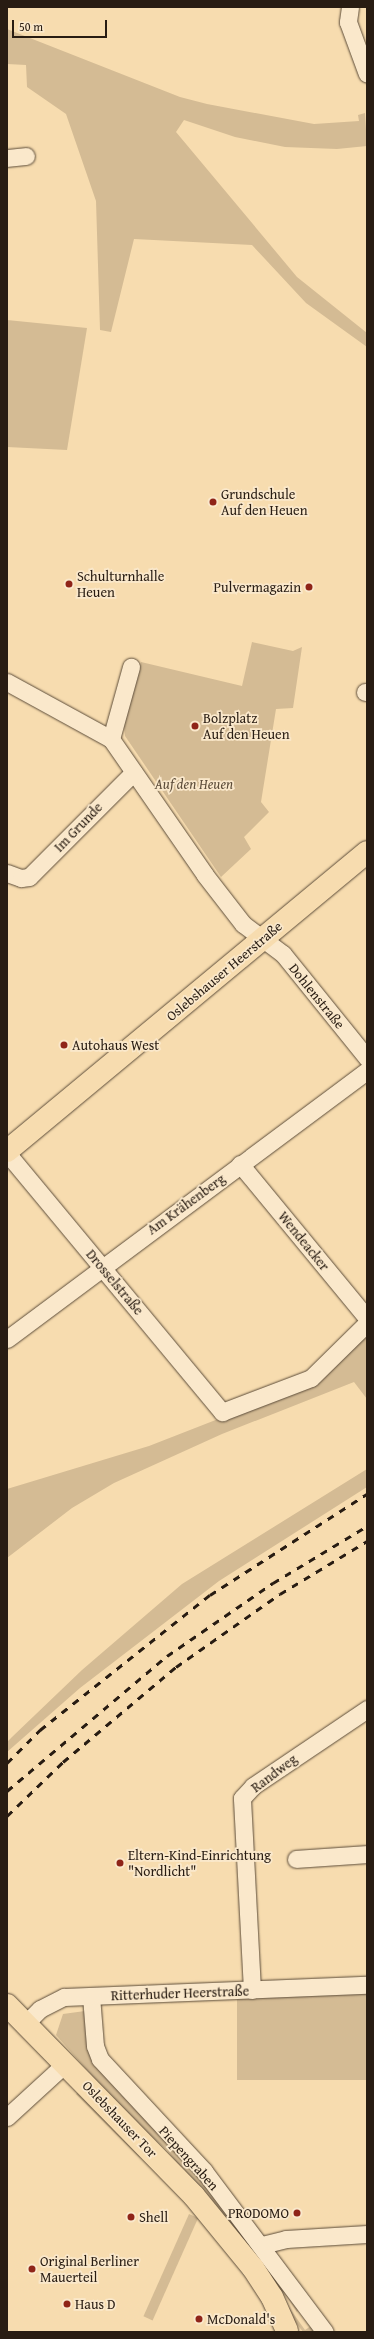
<!DOCTYPE html>
<html>
<head>
<meta charset="utf-8">
<style>
	body { margin:0 }
	#map { position:relative; width:374px; height:2339px; overflow:hidden; background:#f7dcaf; font-family:"Gentium Book Plus",serif }
	div>[style] { position:absolute }
	.green>* { inset:0; background:#d4bb94; transform-origin:0 0 }
	.roads { filter:drop-shadow(0 0 1px #5c4c39) drop-shadow(0 0 1px #5c4c39) }
	.minor>* { height:17px; margin:-8.5px; padding:0 8.5px; transform-origin:8.5px; border-radius:8.5px; background:#fae8cb }
	.major>* { height:22px; margin:-11px; padding:0 11px; transform-origin:11px; border-radius:11px; background:#f7dcaf }
	.rail>* { height:3px; margin-top:-1.5px; transform-origin:0; background:repeating-linear-gradient(90deg,#281c12 0 7px,transparent 0 14px) }
	.dots>* { width:11px; height:11px; translate:-50% -50%; box-sizing:border-box; border:2px solid #fae8cb; border-radius:50% }
	span { translate:-50% -50%; white-space:nowrap; text-align:center; line-height:1.15; -webkit-text-stroke:3.5px #fae8cb; paint-order:stroke }
	.poi-label { font-size:14px; color:#281c12 }
	.left { translate:0 -50%; text-align:left }
	.right { translate:-100% -50%; text-align:right }
	.park-label { font-size:14px; color:#5c4c39; font-style:italic }
	.street-label { font-size:14px; color:#281c12 }
	.frame { position:absolute; inset:0; border:8px solid #281c12; pointer-events:none }
	.scale { position:absolute; left:12px; top:20px; width:95px; height:18px; box-sizing:border-box; border:2px solid #281c12; border-top:0; padding-left:5px; font-size:12px; line-height:14px; white-space:nowrap; color:#281c12; -webkit-text-stroke:3px #fae8cb; paint-order:stroke }
</style>
</head>
<body>
<div id="map">
	<div class="green">
		<div style="clip-path:polygon(7px 29px,180px 97px,207px 104px,314px 124px,359px 121px,358px 115px,365px 113px,367px 146px,337px 149px,285px 147px,235px 137px,184px 120px,176px 132px,297px 277px,367px 333px,367px 347px,306px 303px,252px 245px,134px 239px,111px 332px,100px 330px,96px 201px,66px 114px,27px 87px,26px 65px,7px 64px)"></div>
		<div style="clip-path:polygon(7px 320px,87px 328px,67px 450px,7px 447px)"></div>
		<div style="clip-path:polygon(252px 642px,293px 651px,302px 647px,293px 708px,276px 709px,261px 802px,269px 812px,244px 837px,251px 849px,221px 877px,125px 736px,124px 726px,141px 662px,242px 686px)"></div>
		<div style="clip-path:polygon(367px 1329px,367px 1399px,354px 1382px,222px 1434px,114px 1483px,72px 1508px,7px 1558px,7px 1489px,149px 1446px,308px 1384px)"></div>
		<div style="clip-path:polygon(367px 1469px,367px 1487px,219px 1581px,80px 1688px,7px 1752px,7px 1742px,12px 1737px,82px 1670px,182px 1584px)"></div>
		<div style="left:367px;top:1994px;width:86px;height:130px;rotate:90deg"></div>
		<div style="clip-path:polygon(85px 2011px,89px 2040px,194px 2167px,299px 2309px,297px 2312px,284px 2292px,274px 2291px,167px 2150px,126px 2114px,56px 2035px,63px 2014px)"></div>
		<div style="clip-path:polygon(81px 2090px,139px 2149px,140px 2158px,76px 2094px)"></div>
		<div style="left:189px;top:2214px;width:10px;height:112px;rotate:24deg"></div>
		<div style="clip-path:polygon(283px 2299px,305px 2330px,311px 2326px,315px 2332px,303px 2332px,280px 2301px)"></div>
	</div>
	<div class="roads">
		<div class="minor">
			<div style="left:350px;top:7px;width:15px;rotate:98deg"></div>
			<div style="left:348px;top:22px;width:55px;rotate:69.9deg"></div>
			<div style="left:7px;top:158px;width:19px;rotate:-6deg"></div>
			<div style="left:7px;top:682px;width:119px;rotate:28.7deg"></div>
			<div style="left:111px;top:739px;width:165px;rotate:55.3deg"></div>
			<div style="left:205px;top:875px;width:62px;rotate:52.2deg"></div>
			<div style="left:243px;top:924px;width:50px;rotate:36.9deg"></div>
			<div style="left:283px;top:954px;width:134px;rotate:51.1deg"></div>
			<div style="left:365px;top:692px;width:2px"></div>
			<div style="left:111px;top:739px;width:75px;rotate:-74.5deg"></div>
			<div style="left:7px;top:873px;width:15px;rotate:20deg"></div>
			<div style="left:21px;top:878px;width:8px;rotate:-7deg"></div>
			<div style="left:29px;top:877px;width:148px;rotate:-45deg"></div>
			<div style="left:7px;top:1153px;width:337px;rotate:50.3deg"></div>
			<div style="left:222px;top:1412px;width:95px;rotate:-20.9deg"></div>
			<div style="left:311px;top:1378px;width:78px;rotate:-44.5deg"></div>
			<div style="left:240px;top:1164px;width:200px;rotate:50.5deg"></div>
			<div style="left:7px;top:1339px;width:449px;rotate:-36.7deg"></div>
			<div style="left:296px;top:1859px;width:71px;rotate:-4deg"></div>
			<div style="left:252px;top:1990px;width:192px;rotate:-93deg"></div>
			<div style="left:242px;top:1798px;width:16px;rotate:-47deg"></div>
			<div style="left:253px;top:1786px;width:138px;rotate:-34deg"></div>
			<div style="left:91px;top:1996px;width:50px;rotate:85.4deg"></div>
			<div style="left:95px;top:2046px;width:14px;rotate:69deg"></div>
			<div style="left:100px;top:2059px;width:153px;rotate:47.1deg"></div>
			<div style="left:204px;top:2171px;width:201px;rotate:53.1deg"></div>
			<div style="left:27px;top:2022px;width:18px;rotate:-45deg"></div>
			<div style="left:40px;top:2009px;width:27px;rotate:-27deg"></div>
			<div style="left:64px;top:1997px;width:303px;rotate:-2.3deg"></div>
			<div style="left:7px;top:2117px;width:80px;rotate:-42.5deg"></div>
			<div style="left:262px;top:2245px;width:25px;rotate:-14deg"></div>
			<div style="left:286px;top:2239px;width:81px;rotate:-3.5deg"></div>
		</div>
		<div class="major">
			<div style="left:7px;top:1151px;width:468px;rotate:-39.7deg"></div>
			<div style="left:7px;top:2005px;width:267px;rotate:45.6deg"></div>
			<div style="left:194px;top:2196px;width:93px;rotate:50.7deg"></div>
			<div style="left:253px;top:2268px;width:35px;rotate:57deg"></div>
			<div style="left:272px;top:2297px;width:37px;rotate:66deg"></div>
		</div>
	</div>
	<div class="rail">
		<div style="left:7px;top:1763px;width:47px;rotate:-45deg"></div>
		<div style="left:40px;top:1730px;width:217px;rotate:-38.5deg"></div>
		<div style="left:210px;top:1595px;width:187px;rotate:-32.8deg"></div>
		<div style="left:7px;top:1791px;width:209px;rotate:-40.2deg"></div>
		<div style="left:167px;top:1656px;width:129px;rotate:-34.6deg"></div>
		<div style="left:273px;top:1583px;width:110px;rotate:-31.2deg"></div>
		<div style="left:7px;top:1816px;width:78px;rotate:-44deg"></div>
		<div style="left:63px;top:1762px;width:148px;rotate:-40.1deg"></div>
		<div style="left:176px;top:1667px;width:127px;rotate:-35.1deg"></div>
		<div style="left:280px;top:1594px;width:102px;rotate:-31.3deg"></div>
	</div>
	<div class="dots">
		<div style="left:213px;top:502px;background:#8f2418"></div>
		<div style="left:69px;top:584px;background:#8f2418"></div>
		<div style="left:309px;top:587px;background:#8f2418"></div>
		<div style="left:195px;top:726px;background:#8f2418"></div>
		<div style="left:64px;top:1045px;background:#8f2418"></div>
		<div style="left:120px;top:1863px;background:#8f2418"></div>
		<div style="left:297px;top:2213px;background:#8f2418"></div>
		<div style="left:131px;top:2217px;background:#8f2418"></div>
		<div style="left:32px;top:2269px;background:#8f2418"></div>
		<div style="left:67px;top:2304px;background:#8f2418"></div>
		<div style="left:199px;top:2319px;background:#8f2418"></div>
	</div>
	<div class="poi-label">
		<span class="left" style="left:221px;top:502px">Grundschule<br>Auf den Heuen</span>
		<span class="left" style="left:77px;top:584px">Schulturnhalle<br>Heuen</span>
		<span class="right" style="left:301px;top:587px">Pulvermagazin</span>
		<span class="left" style="left:203px;top:726px">Bolzplatz<br>Auf den Heuen</span>
		<span class="left" style="left:72px;top:1045px">Autohaus West</span>
		<span class="left" style="left:128px;top:1863px">Eltern-Kind-Einrichtung<br>"Nordlicht"</span>
		<span class="right" style="left:289px;top:2213px">PRODOMO</span>
		<span class="left" style="left:139px;top:2217px">Shell</span>
		<span class="left" style="left:40px;top:2269px">Original Berliner<br>Mauerteil</span>
		<span class="left" style="left:75px;top:2304px">Haus D</span>
		<span class="left" style="left:207px;top:2319px">McDonald's</span>
	</div>
	<div class="park-label">
		<span style="left:194px;top:784px">Auf den Heuen</span>
	</div>
	<div class="street-label">
		<span style="left:78px;top:827px;rotate:-46deg">Im Grunde</span>
		<span style="left:224px;top:971px;rotate:-40deg">Oslebshauser Heerstraße</span>
		<span style="left:317px;top:996px;rotate:51deg">Dohlenstraße</span>
		<span style="left:186px;top:1204px;rotate:-36deg">Am Krähenberg</span>
		<span style="left:304px;top:1241px;rotate:51deg">Wendeacker</span>
		<span style="left:115px;top:1282px;rotate:50deg">Drosselstraße</span>
		<span style="left:274px;top:1773px;rotate:-37deg">Randweg</span>
		<span style="left:180px;top:1993px;rotate:-2deg">Ritterhuder Heerstraße</span>
		<span style="left:120px;top:2119px;rotate:46deg">Oslebshauser Tor</span>
		<span style="left:189px;top:2158px;rotate:48deg">Piepengraben</span>
	</div>
	<div class="frame"></div>
	<div class="scale">50 m</div>
</div>
</body>
</html>
